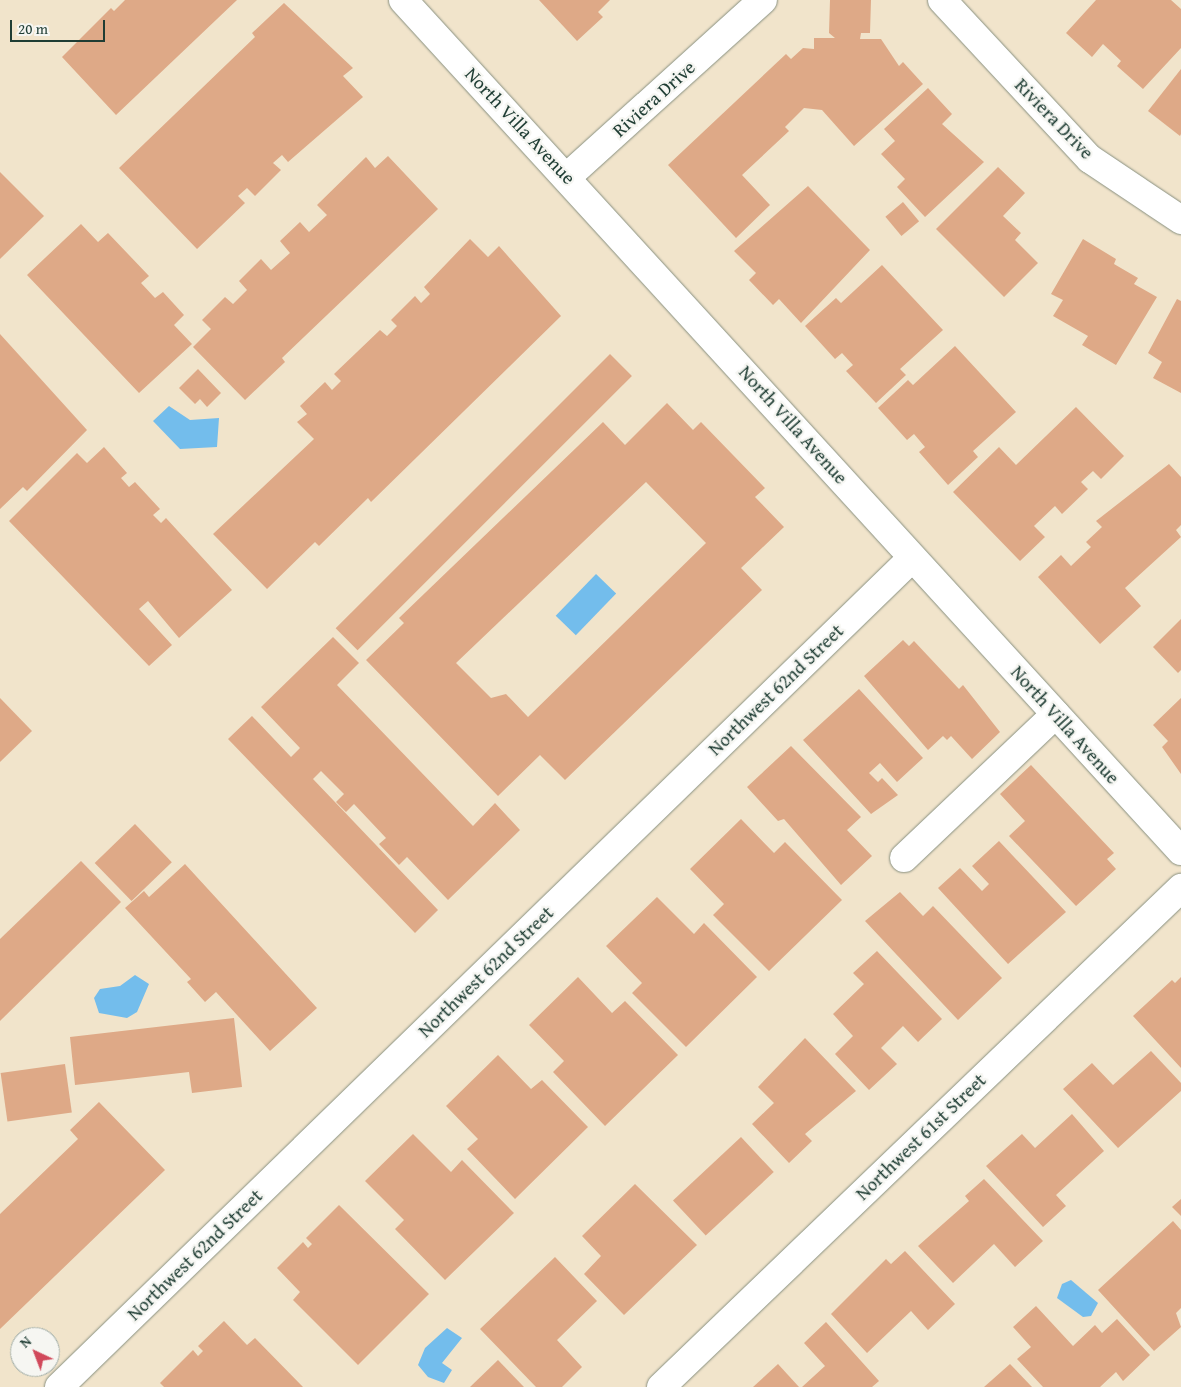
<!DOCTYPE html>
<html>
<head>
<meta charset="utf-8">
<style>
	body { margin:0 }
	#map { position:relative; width:1181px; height:1387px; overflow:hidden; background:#f1e4cb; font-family:"Gentium Book Plus",serif }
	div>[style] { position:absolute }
	.water>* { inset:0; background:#73bdec; transform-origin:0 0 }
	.building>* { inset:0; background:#dea987; transform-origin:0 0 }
	.roads { filter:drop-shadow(0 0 1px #889080) drop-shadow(0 0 1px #889080) }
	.minor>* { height:28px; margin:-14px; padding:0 14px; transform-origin:14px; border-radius:14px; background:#fff }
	span { translate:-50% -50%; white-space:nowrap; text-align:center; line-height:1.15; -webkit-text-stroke:4.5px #f6f6f2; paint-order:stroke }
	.street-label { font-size:19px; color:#1f3d34 }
	.north { position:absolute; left:10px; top:1327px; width:50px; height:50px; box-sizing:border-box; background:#f6f6f2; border:1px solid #a0aca6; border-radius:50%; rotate:317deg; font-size:14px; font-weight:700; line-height:20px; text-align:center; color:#1f3d34 }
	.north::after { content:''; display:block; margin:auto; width:18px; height:22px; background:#d1495b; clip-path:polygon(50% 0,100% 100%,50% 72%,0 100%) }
	.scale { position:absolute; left:10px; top:20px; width:95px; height:22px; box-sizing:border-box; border:2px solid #1f3d34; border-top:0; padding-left:6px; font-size:15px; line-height:18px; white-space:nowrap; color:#1f3d34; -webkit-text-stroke:4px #f6f6f2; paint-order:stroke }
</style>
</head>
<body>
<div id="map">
	<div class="water">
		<div style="clip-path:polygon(169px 406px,190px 420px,219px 418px,217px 447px,180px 449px,153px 421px)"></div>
		<div style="left:596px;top:574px;width:28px;height:58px;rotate:44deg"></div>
		<div style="clip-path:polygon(135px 975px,149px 984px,137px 1012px,127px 1018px,99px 1013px,94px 998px,100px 989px,120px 986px)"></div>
		<div style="clip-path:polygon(1071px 1280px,1098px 1303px,1091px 1316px,1083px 1317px,1057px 1298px,1062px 1284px)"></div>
		<div style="clip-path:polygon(447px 1328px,462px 1338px,442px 1363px,452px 1370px,444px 1383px,428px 1377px,418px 1365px,425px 1348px)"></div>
	</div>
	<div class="building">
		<div style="clip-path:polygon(125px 0,237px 0,116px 115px,62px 57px,111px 8px,114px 11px)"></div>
		<div style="clip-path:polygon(539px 0,610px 0,598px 12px,603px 17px,577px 41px)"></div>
		<div style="clip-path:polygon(830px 0,871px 0,870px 33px,861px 33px,860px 39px,881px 39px,899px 66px,903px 62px,923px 84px,854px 146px,822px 110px,804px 108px,785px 127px,789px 131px,742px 175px,770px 205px,736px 238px,668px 165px,786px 54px,791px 59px,803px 48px,814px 49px,814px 38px,835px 38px,829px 33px)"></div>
		<div style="clip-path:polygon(1096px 0,1171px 0,1181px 9px,1181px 48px,1143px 89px,1117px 66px,1121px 61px,1103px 44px,1092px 57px,1066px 33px)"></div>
		<div style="clip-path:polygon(284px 3px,353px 68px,343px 76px,363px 97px,288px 162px,282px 155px,273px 163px,281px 170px,255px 196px,247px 188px,238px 196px,245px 203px,197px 249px,119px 168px,255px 37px,252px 33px)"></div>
		<div style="clip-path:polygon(1181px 69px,1181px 134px,1180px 136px,1148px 111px)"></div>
		<div style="clip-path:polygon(928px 88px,952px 114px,942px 124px,984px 162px,925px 217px,897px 187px,905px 179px,881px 154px,895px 141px,884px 129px)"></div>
		<div style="clip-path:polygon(388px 156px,438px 209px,282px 358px,285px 362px,245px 400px,193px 347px,211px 329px,202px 320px,225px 297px,233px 304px,247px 290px,239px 281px,261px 259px,271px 270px,290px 253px,280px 241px,300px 222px,309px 232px,327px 215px,317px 205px,366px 157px,375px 168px)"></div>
		<div style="clip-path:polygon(998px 167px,1025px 193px,1003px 216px,1021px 233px,1015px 240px,1038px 263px,1004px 297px,936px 229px)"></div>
		<div style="clip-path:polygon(0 172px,44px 216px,0 259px)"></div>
		<div style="clip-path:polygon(808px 186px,870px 250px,801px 323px,779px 299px,773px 305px,749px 280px,756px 273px,734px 251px)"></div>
		<div style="left:903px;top:202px;width:25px;height:23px;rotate:50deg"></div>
		<div style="clip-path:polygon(81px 224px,98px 242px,108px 233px,149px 276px,141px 283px,155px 298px,163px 292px,184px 315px,174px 325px,192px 344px,139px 393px,27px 275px)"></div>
		<div style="clip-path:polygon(470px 239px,488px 257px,499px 246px,561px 316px,371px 502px,368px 498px,319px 546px,315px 542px,267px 589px,213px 534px,314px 439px,297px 422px,307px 414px,300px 406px,325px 382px,332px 390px,341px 381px,334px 374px,380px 330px,387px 336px,397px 326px,391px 320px,415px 296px,421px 303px,430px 294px,424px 287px)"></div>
		<div style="clip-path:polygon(1083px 239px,1116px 259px,1114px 264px,1138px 278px,1134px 284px,1157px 297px,1116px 365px,1082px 345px,1088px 336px,1053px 316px,1063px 300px,1051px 294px)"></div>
		<div style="clip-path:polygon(882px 265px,943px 330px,900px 369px,906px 375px,876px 403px,846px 371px,853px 365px,842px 353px,835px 359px,805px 326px,836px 298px,841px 303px)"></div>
		<div style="clip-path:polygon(1177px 299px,1181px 301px,1181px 393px,1153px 378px,1162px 362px,1148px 353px)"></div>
		<div style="clip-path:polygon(0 334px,87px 430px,27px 491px,23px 487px,0 509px)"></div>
		<div style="clip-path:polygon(955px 346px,1016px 412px,973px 451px,978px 457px,948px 485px,919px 452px,925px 447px,914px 434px,907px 440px,878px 408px,908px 380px,913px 385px)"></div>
		<div style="left:610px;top:354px;width:31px;height:388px;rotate:45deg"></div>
		<div style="clip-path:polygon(198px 369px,221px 393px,207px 407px,200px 399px,195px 404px,179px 388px)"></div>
		<div style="clip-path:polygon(evenodd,667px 403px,693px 430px,701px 422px,765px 488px,755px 497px,784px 527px,741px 568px,762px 590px,565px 780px,540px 755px,498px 796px,366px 660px,404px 623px,399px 618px,603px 422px,625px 445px,667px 403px,646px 482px,706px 543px,528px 717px,506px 694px,491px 698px,456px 663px,646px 482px)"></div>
		<div style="clip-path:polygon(1076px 407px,1124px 456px,1101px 479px,1093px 471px,1081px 482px,1088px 489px,1062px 514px,1055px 506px,1034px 526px,1045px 537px,1020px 561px,953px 492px,999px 447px,1016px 465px)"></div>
		<div style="clip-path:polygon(104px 447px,127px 473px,121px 478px,129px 487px,135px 482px,160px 509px,153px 515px,161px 523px,166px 518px,232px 590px,179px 638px,148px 601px,139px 609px,172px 645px,149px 666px,9px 521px,77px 453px,87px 463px)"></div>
		<div style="clip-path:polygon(1169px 464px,1181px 477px,1181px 525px,1176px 530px,1181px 537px,1125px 588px,1141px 606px,1100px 644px,1038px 577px,1061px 555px,1071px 566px,1091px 547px,1086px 542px,1102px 527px,1096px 521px)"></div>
		<div style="clip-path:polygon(1181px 619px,1181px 670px,1178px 673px,1153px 647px)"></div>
		<div style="clip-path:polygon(333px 637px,359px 663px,337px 685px,473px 826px,495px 803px,520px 830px,448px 900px,407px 857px,399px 865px,379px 844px,386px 838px,354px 804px,346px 812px,336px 802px,344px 794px,321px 771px,313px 779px,438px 910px,415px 933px,228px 739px,252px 716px,291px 757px,300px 748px,261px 707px)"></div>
		<div style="clip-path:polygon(903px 640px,909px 646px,914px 641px,959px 689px,963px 685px,1000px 732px,972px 759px,951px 736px,947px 740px,943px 736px,928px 750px,864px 676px)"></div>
		<div style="clip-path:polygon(859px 689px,923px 758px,897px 782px,880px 763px,869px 773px,878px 782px,882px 778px,898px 795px,871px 814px,803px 740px)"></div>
		<div style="clip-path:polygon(0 698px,32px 731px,0 762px)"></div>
		<div style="clip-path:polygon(1181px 698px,1181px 774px,1162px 747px,1168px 741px,1153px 725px)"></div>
		<div style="clip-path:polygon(791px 746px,861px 817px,847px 830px,872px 856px,841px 885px,784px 819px,778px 821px,747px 787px)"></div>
		<div style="clip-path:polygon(1031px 765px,1114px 853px,1107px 859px,1116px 869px,1076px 906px,1009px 836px,1025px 821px,1000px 794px)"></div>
		<div style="clip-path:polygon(741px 819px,774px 853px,785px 842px,842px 900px,769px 971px,713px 915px,724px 904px,690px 869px)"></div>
		<div style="left:135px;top:824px;width:53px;height:56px;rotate:46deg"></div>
		<div style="clip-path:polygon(999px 841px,1066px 912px,1008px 964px,938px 888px,960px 868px,982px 891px,989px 884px,972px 866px)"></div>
		<div style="clip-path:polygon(81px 861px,121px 902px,0 1021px,0 939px)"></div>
		<div style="clip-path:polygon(185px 864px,317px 1008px,270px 1051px,216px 992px,205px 1002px,187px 982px,191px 979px,125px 908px,144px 891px,149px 897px)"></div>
		<div style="clip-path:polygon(900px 892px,923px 916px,933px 906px,1002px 978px,958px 1020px,865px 921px)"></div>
		<div style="clip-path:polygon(657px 897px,694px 934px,704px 923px,757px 977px,686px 1047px,632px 993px,642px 983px,606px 946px)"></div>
		<div style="clip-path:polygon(877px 951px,942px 1019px,918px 1042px,903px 1026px,881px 1048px,897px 1064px,869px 1090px,835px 1054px,853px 1036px,833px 1014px,864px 984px,853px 973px)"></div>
		<div style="clip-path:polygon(578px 977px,612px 1013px,625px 1001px,678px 1055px,605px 1126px,553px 1072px,564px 1061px,529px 1025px)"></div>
		<div style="clip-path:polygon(1181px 977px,1181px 1068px,1133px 1016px,1172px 980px,1175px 983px)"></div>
		<div style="clip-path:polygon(234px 1018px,242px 1087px,192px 1093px,189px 1072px,75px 1085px,70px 1037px)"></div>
		<div style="clip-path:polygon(805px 1038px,856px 1091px,805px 1134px,812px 1141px,789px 1163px,752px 1124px,774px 1103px,758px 1087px)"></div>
		<div style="clip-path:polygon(1151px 1051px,1181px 1083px,1181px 1091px,1118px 1148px,1063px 1089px,1092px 1063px,1113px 1085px)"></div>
		<div style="clip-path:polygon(498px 1055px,531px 1089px,542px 1080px,588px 1127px,515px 1199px,467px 1149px,478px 1139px,446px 1106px)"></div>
		<div style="left:65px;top:1064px;width:49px;height:65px;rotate:82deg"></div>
		<div style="clip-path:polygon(99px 1102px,165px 1170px,0 1329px,0 1214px,78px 1139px,70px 1130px)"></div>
		<div style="clip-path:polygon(1072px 1114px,1104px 1151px,1056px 1195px,1066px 1206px,1043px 1227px,986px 1166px,1022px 1134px,1035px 1148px)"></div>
		<div style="clip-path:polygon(413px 1134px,451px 1172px,462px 1160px,514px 1213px,445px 1280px,395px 1229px,404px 1220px,365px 1181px)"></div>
		<div style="left:741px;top:1137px;width:48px;height:93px;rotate:47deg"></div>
		<div style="clip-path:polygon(984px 1179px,1043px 1241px,1015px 1267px,994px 1244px,953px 1283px,918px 1246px,969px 1201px,965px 1196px)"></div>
		<div style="clip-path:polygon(635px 1184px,697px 1245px,624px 1315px,584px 1274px,601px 1256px,582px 1236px)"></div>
		<div style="clip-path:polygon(1181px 1199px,1181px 1216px,1172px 1207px)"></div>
		<div style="clip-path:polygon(339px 1205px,429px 1294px,358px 1365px,293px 1300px,300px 1292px,277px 1268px,303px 1242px,308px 1248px,312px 1244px,306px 1238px)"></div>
		<div style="clip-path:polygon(1173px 1221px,1181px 1230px,1181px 1308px,1176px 1313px,1181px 1327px,1154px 1351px,1098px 1290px)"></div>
		<div style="clip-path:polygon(905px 1251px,955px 1304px,928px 1330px,911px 1311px,867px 1353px,831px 1314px,886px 1259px,891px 1264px)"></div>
		<div style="clip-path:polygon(555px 1257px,597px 1301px,557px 1340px,582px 1367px,562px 1387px,536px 1387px,480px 1329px)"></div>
		<div style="clip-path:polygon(1036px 1306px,1073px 1346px,1095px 1325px,1102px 1333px,1117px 1319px,1150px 1355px,1123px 1381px,1116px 1372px,1100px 1387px,1043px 1387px,1017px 1359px,1031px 1347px,1013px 1327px)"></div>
		<div style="clip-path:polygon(224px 1321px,247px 1345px,255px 1338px,303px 1387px,164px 1387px,160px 1383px,193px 1350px,198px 1356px,203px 1351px,198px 1346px)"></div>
		<div style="clip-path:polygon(826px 1322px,879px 1381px,872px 1387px,802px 1387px,825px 1366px,804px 1343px)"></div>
		<div style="clip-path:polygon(498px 1360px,524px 1387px,470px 1387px)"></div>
		<div style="clip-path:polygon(778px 1364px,799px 1387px,753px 1387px)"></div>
		<div style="clip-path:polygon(1010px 1364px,1032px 1387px,984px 1387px)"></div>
	</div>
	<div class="roads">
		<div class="minor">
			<div style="left:403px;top:0;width:1153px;rotate:47.57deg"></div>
			<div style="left:942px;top:0;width:217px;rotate:47.1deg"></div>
			<div style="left:1090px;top:159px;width:110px;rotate:33.8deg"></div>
			<div style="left:567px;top:177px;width:264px;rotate:-42.1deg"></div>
			<div style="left:904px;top:858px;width:209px;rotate:-43.5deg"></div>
			<div style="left:59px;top:1387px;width:1189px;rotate:-44.18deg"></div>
			<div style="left:661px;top:1387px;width:721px;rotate:-43.82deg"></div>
		</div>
	</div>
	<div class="street-label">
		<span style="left:654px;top:99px;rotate:-42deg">Riviera Drive</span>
		<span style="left:1054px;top:119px;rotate:46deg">Riviera Drive</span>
		<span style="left:520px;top:126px;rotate:47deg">North Villa Avenue</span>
		<span style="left:793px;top:425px;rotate:48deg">North Villa Avenue</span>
		<span style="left:776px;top:690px;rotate:-44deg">Northwest 62nd Street</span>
		<span style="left:1065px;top:725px;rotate:48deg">North Villa Avenue</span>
		<span style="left:486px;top:972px;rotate:-44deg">Northwest 62nd Street</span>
		<span style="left:921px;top:1137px;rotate:-44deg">Northwest 61st Street</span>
		<span style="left:195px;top:1255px;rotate:-44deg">Northwest 62nd Street</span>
	</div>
	<div class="north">N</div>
	<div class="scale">20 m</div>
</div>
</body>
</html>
